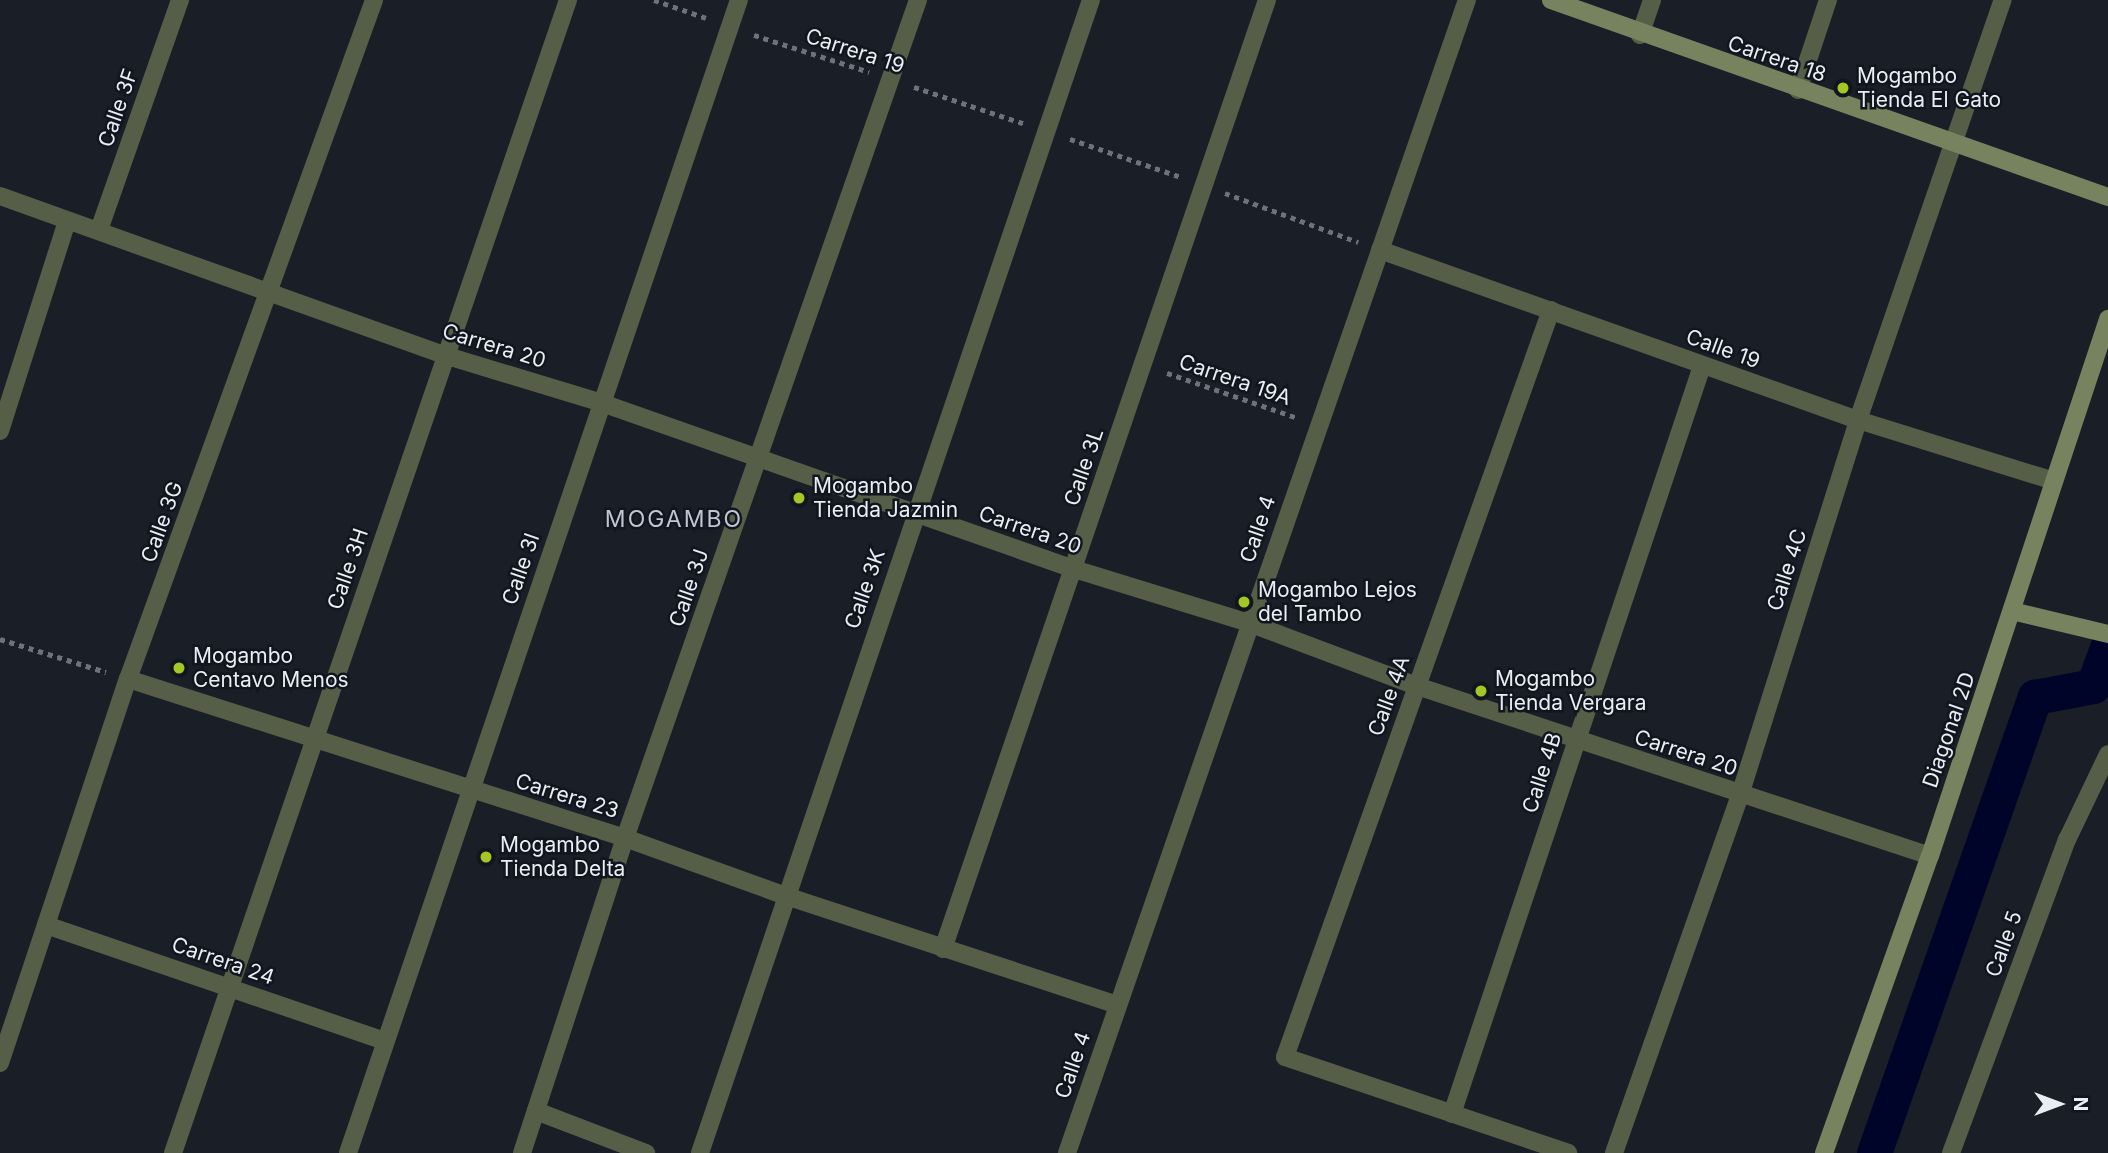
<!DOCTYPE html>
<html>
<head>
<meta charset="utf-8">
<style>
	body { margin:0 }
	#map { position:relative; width:2108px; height:1153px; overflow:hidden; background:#1a1e27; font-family:Inter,sans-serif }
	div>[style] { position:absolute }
	.canal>* { height:35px; margin:-17.5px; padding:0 17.5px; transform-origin:17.5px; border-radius:17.5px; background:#000429 }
	.path>* { height:4.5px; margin-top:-2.25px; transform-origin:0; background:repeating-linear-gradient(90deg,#6e727a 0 5px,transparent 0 10px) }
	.street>* { height:18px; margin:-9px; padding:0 9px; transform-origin:9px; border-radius:9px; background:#575e48 }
	.secondary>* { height:18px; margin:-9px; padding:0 9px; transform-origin:9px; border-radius:9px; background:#77835f }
	.dots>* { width:19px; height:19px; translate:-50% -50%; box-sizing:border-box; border:4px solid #11151e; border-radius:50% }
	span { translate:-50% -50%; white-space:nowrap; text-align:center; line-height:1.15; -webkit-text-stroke:5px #11151e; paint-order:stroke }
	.street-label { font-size:21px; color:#eaedf3 }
	.poi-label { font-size:21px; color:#eaedf3 }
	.left { translate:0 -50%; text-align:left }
	.neighbourhood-label { font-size:23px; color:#bfc5d2; letter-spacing:2px }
	.north { position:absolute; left:2024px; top:1069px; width:70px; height:70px; -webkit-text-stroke:5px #11151e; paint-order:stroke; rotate:90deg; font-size:19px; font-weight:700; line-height:28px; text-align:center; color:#eaedf3 }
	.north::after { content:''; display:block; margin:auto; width:24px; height:32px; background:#eaedf3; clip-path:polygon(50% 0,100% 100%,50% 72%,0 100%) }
</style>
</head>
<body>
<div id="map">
	<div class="canal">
		<div style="left:1874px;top:1153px;width:484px;rotate:-70.6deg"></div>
		<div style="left:2035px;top:697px;width:59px;rotate:-10.7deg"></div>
		<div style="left:2093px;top:686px;width:44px;rotate:-69.9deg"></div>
	</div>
	<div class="path">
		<div style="left:654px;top:0;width:55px;rotate:19.1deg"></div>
		<div style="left:754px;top:35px;width:121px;rotate:17.8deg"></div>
		<div style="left:914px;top:87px;width:117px;rotate:18.4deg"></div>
		<div style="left:1070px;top:139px;width:117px;rotate:18.9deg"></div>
		<div style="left:1225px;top:193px;width:142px;rotate:20.2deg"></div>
		<div style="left:1167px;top:373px;width:139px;rotate:19deg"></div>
		<div style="left:0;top:639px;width:111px;rotate:17.3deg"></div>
	</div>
	<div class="street">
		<div style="left:1640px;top:35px;width:37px;rotate:-71deg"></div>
		<div style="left:1798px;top:90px;width:95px;rotate:-71.6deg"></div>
		<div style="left:0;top:196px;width:472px;rotate:19.7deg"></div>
		<div style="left:444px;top:355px;width:165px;rotate:16.9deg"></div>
		<div style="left:602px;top:403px;width:500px;rotate:19.38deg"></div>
		<div style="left:1074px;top:569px;width:183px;rotate:17.1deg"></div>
		<div style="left:1249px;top:623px;width:179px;rotate:20.6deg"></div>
		<div style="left:1417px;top:686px;width:540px;rotate:18.33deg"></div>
		<div style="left:99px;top:230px;width:244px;rotate:-70.6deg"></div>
		<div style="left:1380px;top:250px;width:507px;rotate:19.58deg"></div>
		<div style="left:1858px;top:420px;width:205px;rotate:17.3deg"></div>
		<div style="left:1551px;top:310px;width:793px;rotate:109.6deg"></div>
		<div style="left:1285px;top:1057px;width:299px;rotate:18.7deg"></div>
		<div style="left:0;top:431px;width:220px;rotate:-72.3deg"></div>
		<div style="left:128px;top:679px;width:522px;rotate:17.74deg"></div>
		<div style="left:625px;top:838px;width:171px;rotate:19.8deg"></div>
		<div style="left:786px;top:896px;width:349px;rotate:18.2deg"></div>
		<div style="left:46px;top:925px;width:358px;rotate:18.9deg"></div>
		<div style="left:943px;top:949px;width:1003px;rotate:-71.15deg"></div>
		<div style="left:0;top:1063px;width:405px;rotate:-71.6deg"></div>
		<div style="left:128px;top:679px;width:722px;rotate:-70.08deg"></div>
		<div style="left:536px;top:1111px;width:118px;rotate:20.9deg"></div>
		<div style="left:1452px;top:1114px;width:789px;rotate:-71.52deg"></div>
		<div style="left:173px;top:1153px;width:1219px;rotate:-71.09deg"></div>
		<div style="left:348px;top:1153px;width:1217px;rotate:-71.27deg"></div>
		<div style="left:522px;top:1153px;width:331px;rotate:-71.9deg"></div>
		<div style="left:625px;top:838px;width:888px;rotate:-70.73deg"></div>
		<div style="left:700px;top:1153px;width:1217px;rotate:-71.27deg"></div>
		<div style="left:1067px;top:1153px;width:1220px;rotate:-70.87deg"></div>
		<div style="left:1614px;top:1153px;width:380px;rotate:-70.6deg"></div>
		<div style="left:1740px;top:795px;width:393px;rotate:-72.5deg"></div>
		<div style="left:1858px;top:420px;width:444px;rotate:-71deg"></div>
		<div style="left:1951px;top:1153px;width:334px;rotate:-69.7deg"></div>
		<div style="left:2067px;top:840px;width:95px;rotate:-64.5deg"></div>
	</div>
	<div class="secondary">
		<div style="left:1551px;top:0;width:591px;rotate:19.48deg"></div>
		<div style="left:2012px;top:611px;width:99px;rotate:13.5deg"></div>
		<div style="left:1824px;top:1153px;width:315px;rotate:-70.4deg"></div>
		<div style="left:1930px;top:856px;width:566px;rotate:-71.66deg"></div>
	</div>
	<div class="dots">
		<div style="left:1843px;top:88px;background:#a3c826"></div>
		<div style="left:799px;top:498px;background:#a3c826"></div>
		<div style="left:1244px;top:602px;background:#a3c826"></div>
		<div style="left:179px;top:668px;background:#a3c826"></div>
		<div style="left:1481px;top:691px;background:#a3c826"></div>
		<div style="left:486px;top:857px;background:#a3c826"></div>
	</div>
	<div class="street-label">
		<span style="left:855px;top:51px;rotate:18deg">Carrera 19</span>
		<span style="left:1777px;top:59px;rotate:19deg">Carrera 18</span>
		<span style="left:118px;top:108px;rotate:-71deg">Calle 3F</span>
		<span style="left:494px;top:346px;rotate:17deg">Carrera 20</span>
		<span style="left:1723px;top:349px;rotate:20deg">Calle 19</span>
		<span style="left:1235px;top:380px;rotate:19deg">Carrera 19A</span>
		<span style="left:1084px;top:467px;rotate:-71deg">Calle 3L</span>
		<span style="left:162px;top:522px;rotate:-70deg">Calle 3G</span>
		<span style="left:1258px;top:529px;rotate:-71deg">Calle 4</span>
		<span style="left:1030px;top:530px;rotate:19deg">Carrera 20</span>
		<span style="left:348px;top:569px;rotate:-71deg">Calle 3H</span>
		<span style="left:521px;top:569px;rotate:-71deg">Calle 3I</span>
		<span style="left:1787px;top:570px;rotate:-72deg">Calle 4C</span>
		<span style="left:689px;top:588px;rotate:-71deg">Calle 3J</span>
		<span style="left:865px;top:589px;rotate:-71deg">Calle 3K</span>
		<span style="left:1389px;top:696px;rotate:-70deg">Calle 4A</span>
		<span style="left:1949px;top:730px;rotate:-71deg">Diagonal 2D</span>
		<span style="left:1686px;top:753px;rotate:18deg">Carrera 20</span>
		<span style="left:1542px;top:773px;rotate:-72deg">Calle 4B</span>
		<span style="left:567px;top:796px;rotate:17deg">Carrera 23</span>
		<span style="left:2004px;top:944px;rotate:-70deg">Calle 5</span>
		<span style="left:223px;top:961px;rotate:19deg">Carrera 24</span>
		<span style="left:1073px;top:1065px;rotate:-71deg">Calle 4</span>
	</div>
	<div class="poi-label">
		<span class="left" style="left:1857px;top:88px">Mogambo<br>Tienda El Gato</span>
		<span class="left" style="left:813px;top:498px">Mogambo<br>Tienda Jazmin</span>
		<span class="left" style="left:1258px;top:602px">Mogambo Lejos<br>del Tambo</span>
		<span class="left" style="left:193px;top:668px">Mogambo<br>Centavo Menos</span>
		<span class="left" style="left:1495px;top:691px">Mogambo<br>Tienda Vergara</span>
		<span class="left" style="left:500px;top:857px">Mogambo<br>Tienda Delta</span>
	</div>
	<div class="neighbourhood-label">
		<span style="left:674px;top:519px">MOGAMBO</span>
	</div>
	<div class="north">N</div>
</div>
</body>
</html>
